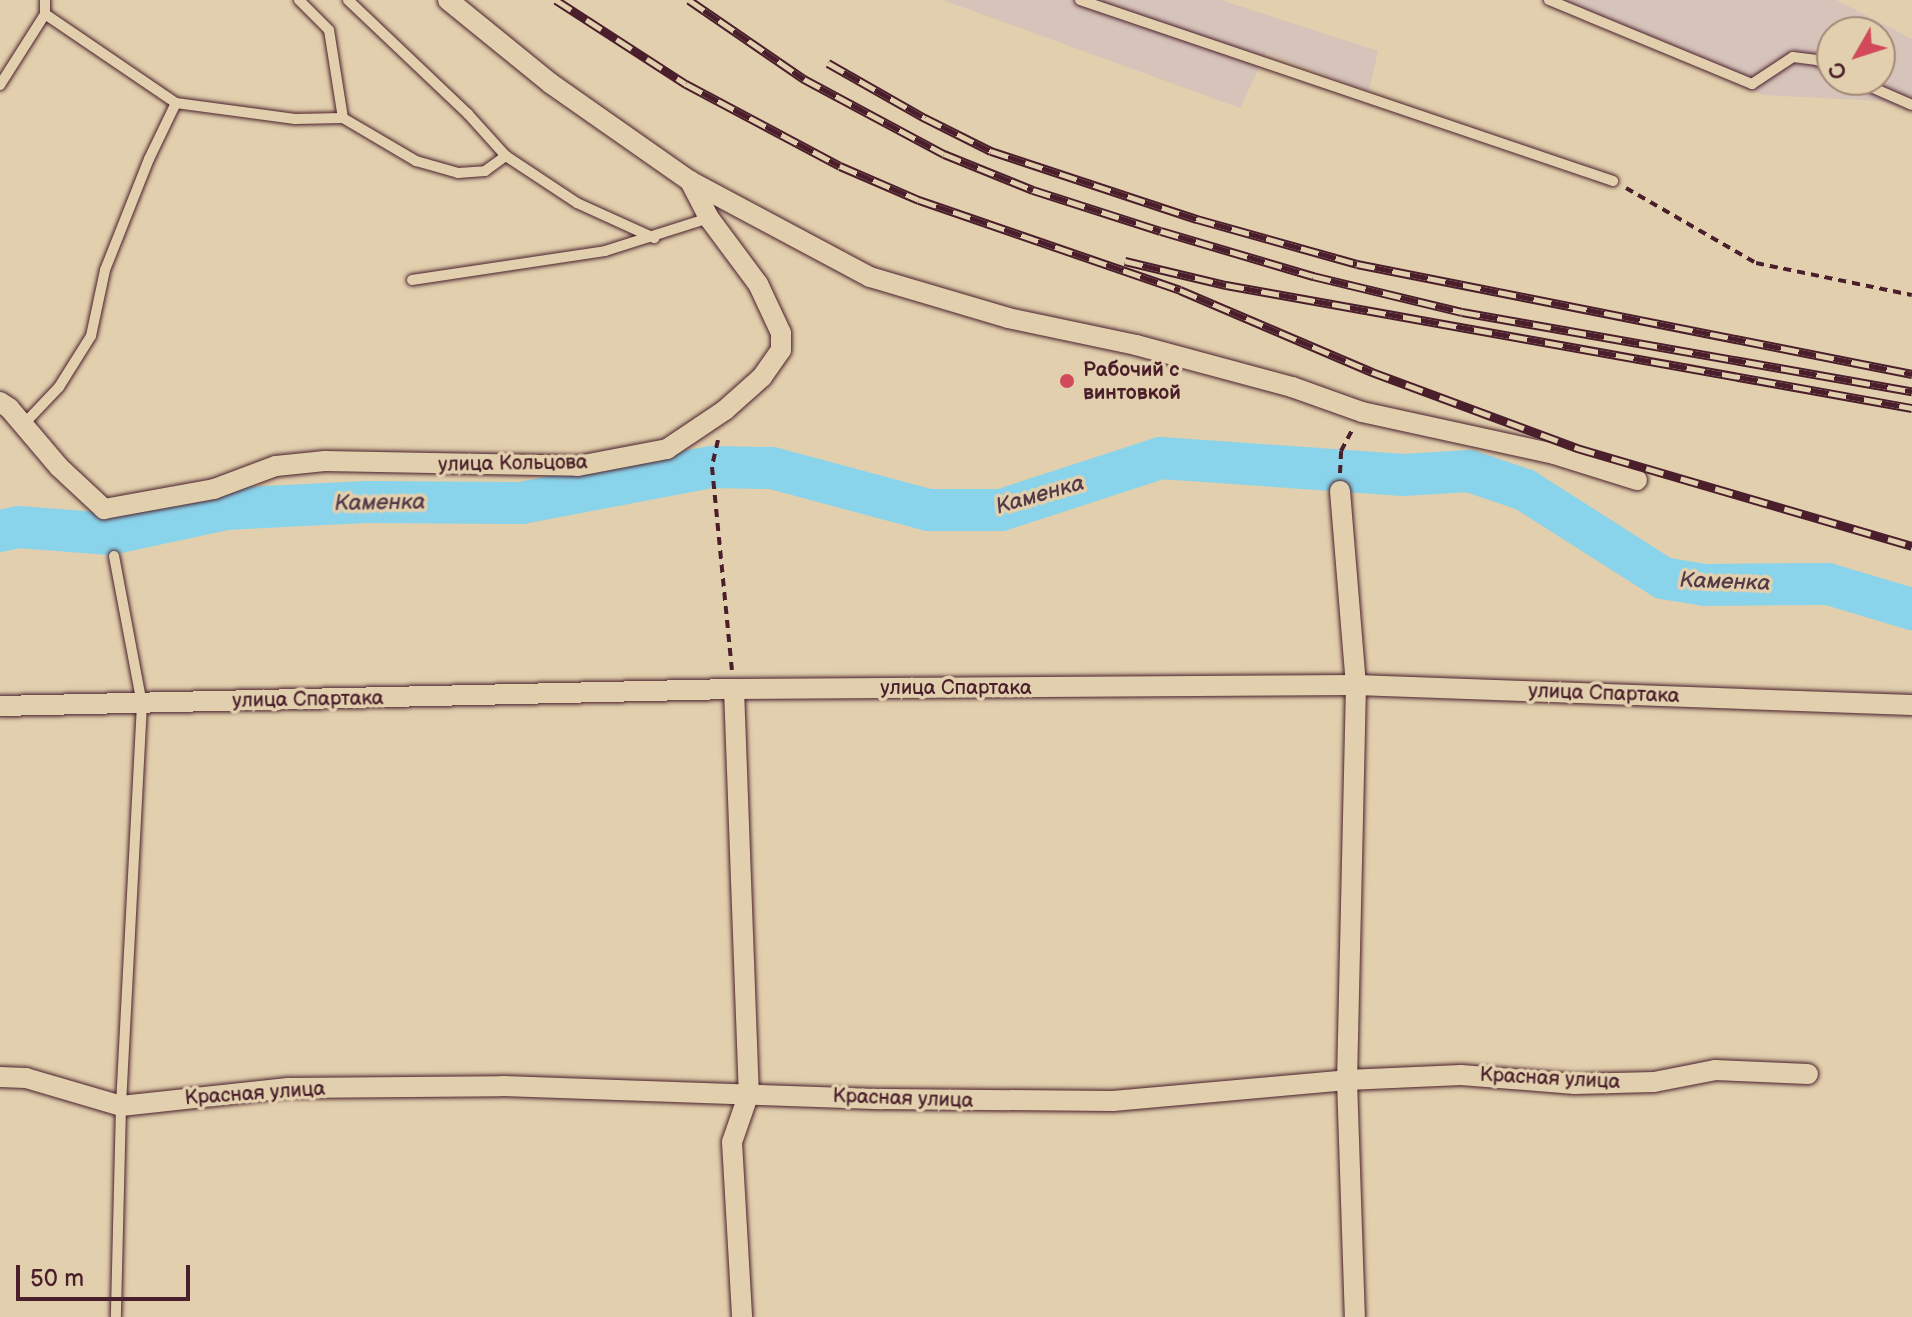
<!DOCTYPE html>
<html>
<head>
<meta charset="utf-8">
<style>
	body { margin:0 }
	#map { position:relative; width:1912px; height:1317px; overflow:hidden; background:#e1cfad; font-family:"Balsamiq Sans",sans-serif }
	div>[style] { position:absolute }
	.built>* { inset:0; background:#d6c3ba }
	.river>* { height:42px; margin:-21px; padding:0 21px; transform-origin:21px; border-radius:21px; background:#8ad4eb }
	.path>* { height:4px; margin-top:-2px; transform-origin:0; background:repeating-linear-gradient(90deg,#4a1f2b 0 8px,transparent 0 14px) }
	.roads { filter:drop-shadow(0 0 2px #4a1f2b) drop-shadow(0 0 2px #4a1f2b) }
	.service>* { height:10px; margin:-5px; padding:0 5px; transform-origin:5px; border-radius:5px; background:#e1cfad }
	.minor>* { height:20px; margin:-10px; padding:0 10px; transform-origin:10px; border-radius:10px; background:#e1cfad }
	.rail>* { height:9px; margin-top:-4.5px; transform-origin:0; background:repeating-linear-gradient(90deg,#e1cfad 0 18px,#4a1f2b 0 36px); box-sizing:border-box; border-block:2px solid #4a1f2b }
	.dots>* { width:22px; height:22px; translate:-50% -50%; box-sizing:border-box; border:4px solid #e1cfad; border-radius:50% }
	span { translate:-50% -50%; white-space:nowrap; text-align:center; line-height:1.15; -webkit-text-stroke:7px #e1cfad; paint-order:stroke }
	.poi-label { font-size:20px; color:#4a1f2b; font-weight:700 }
	.left { translate:0 -50%; text-align:left }
	.street-label { font-size:20px; color:#4a1f2b }
	.water-label { font-size:22px; color:#543a48; font-style:italic }
	.north { position:absolute; left:1816px; top:16px; width:80px; height:80px; box-sizing:border-box; background:#e1cfad; border:2px solid #a58979; border-radius:50%; rotate:231deg; font-size:22px; font-weight:700; line-height:32px; text-align:center; color:#4a1f2b }
	.north::after { content:''; display:block; margin:auto; width:28px; height:36px; background:#d1495b; clip-path:polygon(50% 0,100% 100%,50% 72%,0 100%) }
	.scale { position:absolute; left:16px; top:1265px; width:174px; height:36px; box-sizing:border-box; border:4px solid #4a1f2b; border-top:0; padding-left:10px; font-size:24px; line-height:28px; white-space:nowrap; color:#4a1f2b; -webkit-text-stroke:6px #e1cfad; paint-order:stroke }
</style>
</head>
<body>
<div id="map">
	<div class="built">
		<div style="clip-path:polygon(943px 0,1221px 0,1378px 51px,1369px 91px,1266px 53px,1240px 108px)"></div>
		<div style="clip-path:polygon(evenodd,1540px 0,1836px 0,1912px 39px,1912px 110px,1881px 101px,1763px 95px,1540px 0,1832px 32px,1880px 32px,1880px 80px,1832px 80px,1832px 32px)"></div>
	</div>
	<div class="river">
		<div style="left:0;top:531px;width:19px;rotate:-12deg"></div>
		<div style="left:19px;top:527px;width:91px;rotate:4.4deg"></div>
		<div style="left:110px;top:534px;width:119px;rotate:-12.2deg"></div>
		<div style="left:226px;top:509px;width:140px;rotate:-2.9deg"></div>
		<div style="left:366px;top:502px;width:155px;rotate:0.4deg"></div>
		<div style="left:521px;top:503px;width:194px;rotate:-10.7deg"></div>
		<div style="left:712px;top:467px;width:60px;rotate:1deg"></div>
		<div style="left:772px;top:468px;width:163px;rotate:15deg"></div>
		<div style="left:929px;top:510px;width:72px"></div>
		<div style="left:1001px;top:510px;width:168px;rotate:-18deg"></div>
		<div style="left:1161px;top:458px;width:243px;rotate:4deg"></div>
		<div style="left:1403px;top:475px;width:66px;rotate:-3.5deg"></div>
		<div style="left:1469px;top:471px;width:59px;rotate:18.7deg"></div>
		<div style="left:1525px;top:490px;width:164px;rotate:32.5deg"></div>
		<div style="left:1663px;top:578px;width:43px;rotate:9.5deg"></div>
		<div style="left:1705px;top:585px;width:123px;rotate:-0.5deg"></div>
		<div style="left:1828px;top:584px;width:88px;rotate:16.6deg"></div>
	</div>
	<div class="path">
		<div style="left:1626px;top:188px;width:150px;rotate:30deg"></div>
		<div style="left:1756px;top:263px;width:159px;rotate:11.6deg"></div>
		<div style="left:718px;top:440px;width:28px;rotate:103deg"></div>
		<div style="left:712px;top:467px;width:204px;rotate:84.4deg"></div>
		<div style="left:1340px;top:473px;width:22px;rotate:-87deg"></div>
		<div style="left:1341px;top:451px;width:26px;rotate:-62deg"></div>
	</div>
	<div class="roads">
		<div class="service">
			<div style="left:299px;top:0;width:42px;rotate:45deg"></div>
			<div style="left:329px;top:30px;width:89px;rotate:81deg"></div>
			<div style="left:343px;top:118px;width:85px;rotate:30.5deg"></div>
			<div style="left:416px;top:161px;width:44px;rotate:15.9deg"></div>
			<div style="left:458px;top:173px;width:27px;rotate:-4deg"></div>
			<div style="left:485px;top:171px;width:26px;rotate:-36deg"></div>
			<div style="left:348px;top:0;width:166px;rotate:43.5deg"></div>
			<div style="left:468px;top:114px;width:57px;rotate:47.9deg"></div>
			<div style="left:506px;top:156px;width:85px;rotate:33.5deg"></div>
			<div style="left:577px;top:203px;width:85px;rotate:24.4deg"></div>
			<div style="left:1080px;top:0;width:563px;rotate:18.76deg"></div>
			<div style="left:1549px;top:0;width:220px;rotate:22.5deg"></div>
			<div style="left:1752px;top:84px;width:49px;rotate:-33.4deg"></div>
			<div style="left:1793px;top:57px;width:24px;rotate:7deg"></div>
			<div style="left:1817px;top:60px;width:17px;rotate:28deg"></div>
			<div style="left:45px;top:14px;width:158px;rotate:34.2deg"></div>
			<div style="left:176px;top:103px;width:120px;rotate:7.7deg"></div>
			<div style="left:295px;top:119px;width:48px;rotate:-1.2deg"></div>
			<div style="left:1855px;top:80px;width:62px;rotate:23.7deg"></div>
			<div style="left:0;top:85px;width:84px;rotate:-57.6deg"></div>
			<div style="left:45px;top:14px;width:14px;rotate:-90deg"></div>
			<div style="left:412px;top:280px;width:195px;rotate:-8.5deg"></div>
			<div style="left:605px;top:251px;width:109px;rotate:-17.6deg"></div>
			<div style="left:23px;top:425px;width:52px;rotate:-46.5deg"></div>
			<div style="left:59px;top:387px;width:60px;rotate:-57.9deg"></div>
			<div style="left:91px;top:336px;width:67px;rotate:-78deg"></div>
			<div style="left:105px;top:270px;width:119px;rotate:-68.4deg"></div>
			<div style="left:149px;top:159px;width:62px;rotate:-64.3deg"></div>
			<div style="left:114px;top:556px;width:151px;rotate:79.3deg"></div>
			<div style="left:142px;top:704px;width:403px;rotate:93deg"></div>
			<div style="left:121px;top:1106px;width:211px;rotate:91.4deg"></div>
		</div>
		<div class="minor">
			<div style="left:448px;top:0;width:132px;rotate:39.1deg"></div>
			<div style="left:550px;top:83px;width:171px;rotate:35deg"></div>
			<div style="left:690px;top:181px;width:204px;rotate:28.1deg"></div>
			<div style="left:870px;top:277px;width:144px;rotate:16.5deg"></div>
			<div style="left:1008px;top:318px;width:131px;rotate:11.9deg"></div>
			<div style="left:1136px;top:345px;width:162px;rotate:15.1deg"></div>
			<div style="left:1292px;top:387px;width:74px;rotate:19.7deg"></div>
			<div style="left:1362px;top:412px;width:197px;rotate:12.3deg"></div>
			<div style="left:1554px;top:454px;width:87px;rotate:17.4deg"></div>
			<div style="left:0;top:402px;width:11px;rotate:34deg"></div>
			<div style="left:9px;top:408px;width:77px;rotate:49.7deg"></div>
			<div style="left:59px;top:467px;width:62px;rotate:43deg"></div>
			<div style="left:104px;top:509px;width:112px;rotate:-10.3deg"></div>
			<div style="left:214px;top:489px;width:66px;rotate:-20.4deg"></div>
			<div style="left:276px;top:466px;width:49px;rotate:-5.8deg"></div>
			<div style="left:325px;top:461px;width:253px;rotate:1.1deg"></div>
			<div style="left:578px;top:466px;width:91px;rotate:-10.8deg"></div>
			<div style="left:667px;top:449px;width:70px;rotate:-33.9deg"></div>
			<div style="left:725px;top:410px;width:50px;rotate:-41.7deg"></div>
			<div style="left:762px;top:377px;width:33px;rotate:-55deg"></div>
			<div style="left:781px;top:350px;width:17px;rotate:-90deg"></div>
			<div style="left:781px;top:333px;width:54px;rotate:-115.1deg"></div>
			<div style="left:758px;top:284px;width:82px;rotate:-126.6deg"></div>
			<div style="left:709px;top:218px;width:42px;rotate:-117.2deg"></div>
			<div style="left:1340px;top:491px;width:195px;rotate:85.3deg"></div>
			<div style="left:1356px;top:685px;width:395px;rotate:91.3deg"></div>
			<div style="left:1347px;top:1080px;width:237px;rotate:88.1deg"></div>
			<div style="left:734px;top:689px;width:404px;rotate:87.9deg"></div>
			<div style="left:749px;top:1093px;width:52px;rotate:109.1deg"></div>
			<div style="left:732px;top:1142px;width:175px;rotate:86.7deg"></div>
			<div style="left:0;top:706px;width:734px;rotate:-1.33deg"></div>
			<div style="left:734px;top:689px;width:622px;rotate:-0.37deg"></div>
			<div style="left:1356px;top:685px;width:556px;rotate:2.06deg"></div>
			<div style="left:0;top:1077px;width:26px;rotate:2deg"></div>
			<div style="left:26px;top:1078px;width:99px;rotate:16.4deg"></div>
			<div style="left:121px;top:1106px;width:168px;rotate:-6.2deg"></div>
			<div style="left:288px;top:1088px;width:215px;rotate:-0.5deg"></div>
			<div style="left:503px;top:1086px;width:379px;rotate:2deg"></div>
			<div style="left:882px;top:1099px;width:231px;rotate:0.5deg"></div>
			<div style="left:1113px;top:1101px;width:235px;rotate:-5.1deg"></div>
			<div style="left:1347px;top:1080px;width:114px;rotate:-2.5deg"></div>
			<div style="left:1461px;top:1075px;width:114px;rotate:4.5deg"></div>
			<div style="left:1575px;top:1084px;width:79px;rotate:-1.5deg"></div>
			<div style="left:1654px;top:1082px;width:62px;rotate:-11.1deg"></div>
			<div style="left:1715px;top:1070px;width:93px;rotate:2.5deg"></div>
		</div>
	</div>
	<div class="rail">
		<div style="left:556px;top:0;width:155px;rotate:32.9deg"></div>
		<div style="left:686px;top:84px;width:174px;rotate:28deg"></div>
		<div style="left:840px;top:166px;width:86px;rotate:23.3deg"></div>
		<div style="left:919px;top:200px;width:276px;rotate:19deg"></div>
		<div style="left:1180px;top:290px;width:209px;rotate:23.1deg"></div>
		<div style="left:1372px;top:372px;width:219px;rotate:20.3deg"></div>
		<div style="left:1577px;top:448px;width:349px;rotate:16.3deg"></div>
		<div style="left:689px;top:0;width:140px;rotate:34.5deg"></div>
		<div style="left:804px;top:79px;width:159px;rotate:28.2deg"></div>
		<div style="left:944px;top:154px;width:96px;rotate:22deg"></div>
		<div style="left:1033px;top:190px;width:134px;rotate:17.8deg"></div>
		<div style="left:1161px;top:231px;width:159px;rotate:16.5deg"></div>
		<div style="left:1313px;top:276px;width:153px;rotate:13.6deg"></div>
		<div style="left:1462px;top:312px;width:457px;rotate:10deg"></div>
		<div style="left:828px;top:63px;width:112px;rotate:29.6deg"></div>
		<div style="left:925px;top:118px;width:74px;rotate:26.6deg"></div>
		<div style="left:991px;top:151px;width:217px;rotate:18.3deg"></div>
		<div style="left:1197px;top:219px;width:166px;rotate:15.7deg"></div>
		<div style="left:1357px;top:264px;width:566px;rotate:11.21deg"></div>
		<div style="left:1125px;top:261px;width:104px;rotate:13.4deg"></div>
		<div style="left:1226px;top:285px;width:697px;rotate:10.17deg"></div>
	</div>
	<div class="dots">
		<div style="left:1067px;top:381px;background:#d1495b"></div>
	</div>
	<div class="poi-label">
		<span class="left" style="left:1083px;top:382px">Рабочий с<br>винтовкой</span>
	</div>
	<div class="street-label">
		<span style="left:513px;top:464px;rotate:-1deg">улица Кольцова</span>
		<span style="left:956px;top:688px">улица Спартака</span>
		<span style="left:1604px;top:694px;rotate:2deg">улица Спартака</span>
		<span style="left:308px;top:700px;rotate:-1deg">улица Спартака</span>
		<span style="left:1550px;top:1079px;rotate:3deg">Красная улица</span>
		<span style="left:255px;top:1094px;rotate:-4deg">Красная улица</span>
		<span style="left:903px;top:1099px;rotate:2deg">Красная улица</span>
	</div>
	<div class="water-label">
		<span style="left:1040px;top:495px;rotate:-16deg">Каменка</span>
		<span style="left:380px;top:503px;rotate:-1deg">Каменка</span>
		<span style="left:1725px;top:582px;rotate:2deg">Каменка</span>
	</div>
	<div class="north">С</div>
	<div class="scale">50 m</div>
</div>
</body>
</html>
